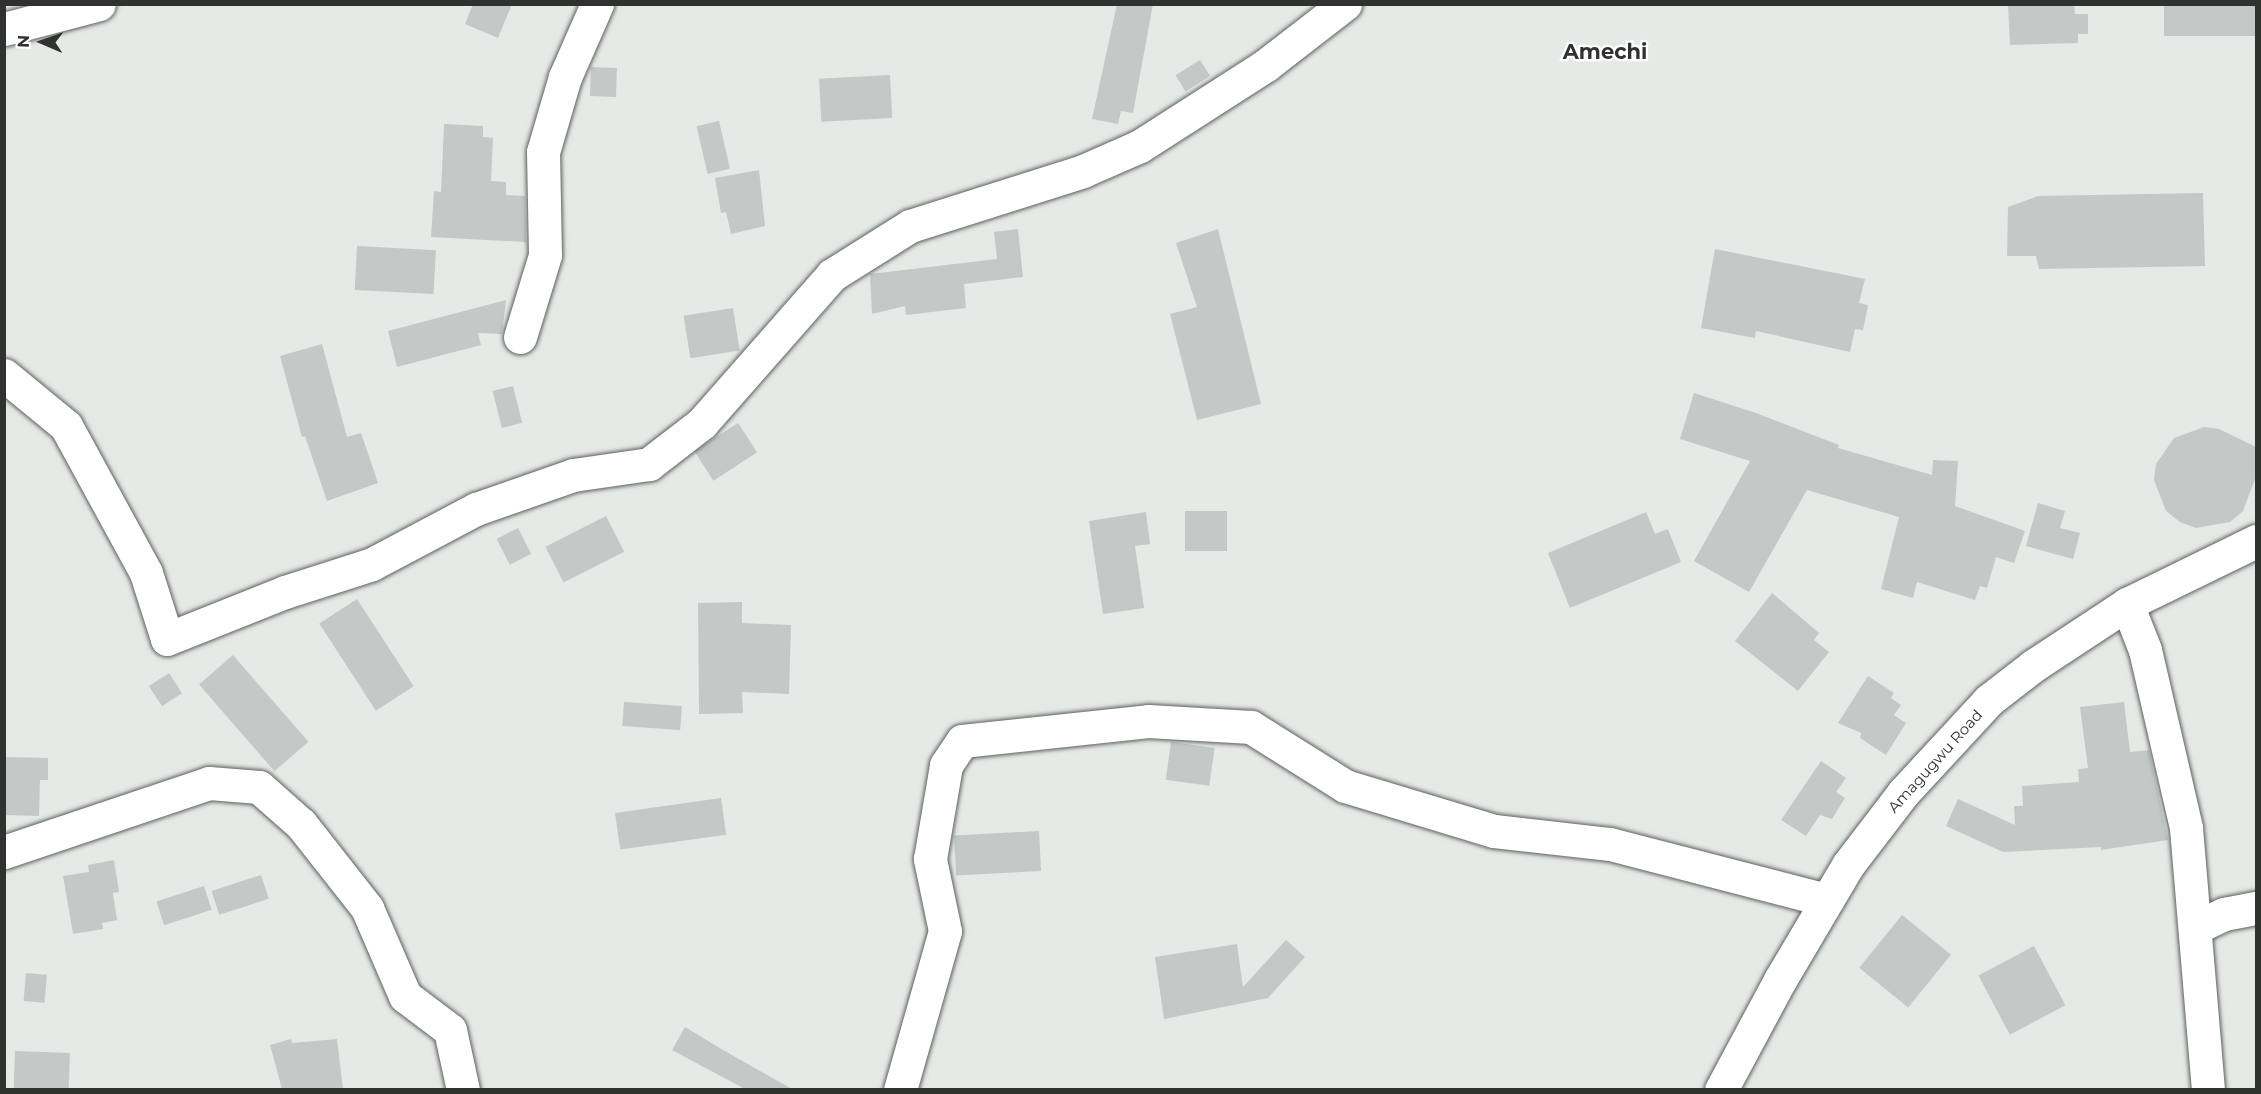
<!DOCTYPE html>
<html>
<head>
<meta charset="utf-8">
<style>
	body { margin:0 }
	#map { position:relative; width:2261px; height:1094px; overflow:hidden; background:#e6eae6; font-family:Montserrat,sans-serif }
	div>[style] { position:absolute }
	.building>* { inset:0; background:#c3c9c7; transform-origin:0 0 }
	.roads { filter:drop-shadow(0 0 2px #5d615d) drop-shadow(0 0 2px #5d615d) }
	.minor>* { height:33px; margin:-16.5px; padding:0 16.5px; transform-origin:16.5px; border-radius:16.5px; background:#fff }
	span { translate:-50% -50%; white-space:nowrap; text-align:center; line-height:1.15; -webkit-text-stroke:4.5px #fff; paint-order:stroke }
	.street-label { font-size:15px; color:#303230 }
	.district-label { font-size:21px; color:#303230; font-weight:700 }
	.frame { position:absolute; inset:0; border:6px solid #303230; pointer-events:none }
	.north { position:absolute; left:12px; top:12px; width:60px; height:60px; -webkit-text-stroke:4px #fff; paint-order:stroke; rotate:272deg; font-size:16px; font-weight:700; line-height:24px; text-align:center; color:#303230 }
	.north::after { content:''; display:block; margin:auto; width:21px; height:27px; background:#303230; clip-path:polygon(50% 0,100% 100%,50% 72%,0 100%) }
</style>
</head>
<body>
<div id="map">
	<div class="building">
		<div style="clip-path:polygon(473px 4px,512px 4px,498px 38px,465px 24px)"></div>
		<div style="clip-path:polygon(1117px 4px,1153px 4px,1133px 113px,1121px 111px,1118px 124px,1092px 119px)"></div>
		<div style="clip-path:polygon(2008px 4px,2074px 4px,2075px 14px,2088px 14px,2088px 34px,2078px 34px,2078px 43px,2010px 45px)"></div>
		<div style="left:2164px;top:4px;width:92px;height:32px"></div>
		<div style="left:1200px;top:60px;width:19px;height:29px;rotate:58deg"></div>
		<div style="left:591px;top:67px;width:26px;height:29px;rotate:2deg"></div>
		<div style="left:890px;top:75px;width:43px;height:71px;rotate:87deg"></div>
		<div style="left:719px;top:121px;width:49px;height:23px;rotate:77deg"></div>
		<div style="clip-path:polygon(444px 124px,483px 126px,483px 137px,493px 138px,491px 181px,506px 182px,506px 195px,525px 196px,526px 242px,431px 237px,434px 191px,441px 192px)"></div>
		<div style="clip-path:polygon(759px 170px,765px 226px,731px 234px,726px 212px,721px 213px,715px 178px)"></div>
		<div style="clip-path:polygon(2203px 193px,2205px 266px,2039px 269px,2036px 256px,2007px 256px,2008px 207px,2038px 196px)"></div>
		<div style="clip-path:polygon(1018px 229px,1023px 277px,964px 284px,966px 308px,906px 315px,905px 306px,872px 314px,870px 274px,997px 259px,994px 232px)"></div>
		<div style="clip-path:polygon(1218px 229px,1261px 404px,1197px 420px,1170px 314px,1197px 307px,1176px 243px)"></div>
		<div style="left:357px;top:246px;width:79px;height:44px;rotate:3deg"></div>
		<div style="clip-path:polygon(1715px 249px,1865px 279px,1859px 303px,1868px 305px,1863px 330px,1855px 329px,1850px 352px,1756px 331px,1755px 338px,1701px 328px)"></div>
		<div style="clip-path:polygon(506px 300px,502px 334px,478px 333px,481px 345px,397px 367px,388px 331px)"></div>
		<div style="left:733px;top:308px;width:43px;height:50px;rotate:81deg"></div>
		<div style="clip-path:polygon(322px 344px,347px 437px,361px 433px,378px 483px,327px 501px,305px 436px,302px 437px,280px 356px)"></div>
		<div style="left:513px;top:386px;width:38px;height:21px;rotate:76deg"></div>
		<div style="clip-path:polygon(1694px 393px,1756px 413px,1839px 445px,1838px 448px,1932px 475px,1933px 460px,1958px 461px,1955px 506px,2025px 531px,2014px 563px,1996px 557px,1987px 588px,1980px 586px,1975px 600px,1917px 582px,1913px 598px,1881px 589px,1899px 517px,1807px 490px,1749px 592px,1694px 561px,1750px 461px,1680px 439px)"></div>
		<div style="left:738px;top:423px;width:35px;height:52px;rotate:57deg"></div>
		<div style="clip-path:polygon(2204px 427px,2219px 429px,2256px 447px,2255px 479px,2243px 511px,2230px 522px,2196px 528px,2180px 522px,2166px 511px,2154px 480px,2156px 464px,2174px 438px)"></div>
		<div style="clip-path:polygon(2038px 503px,2065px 511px,2060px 528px,2080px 533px,2073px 559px,2026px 546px)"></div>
		<div style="left:1227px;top:511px;width:40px;height:42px;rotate:90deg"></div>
		<div style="clip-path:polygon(1146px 512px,1150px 544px,1135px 546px,1144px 608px,1103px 614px,1089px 521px)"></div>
		<div style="clip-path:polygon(1646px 512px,1655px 534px,1668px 529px,1681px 562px,1570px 608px,1548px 553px)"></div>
		<div style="left:606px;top:516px;width:40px;height:68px;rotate:63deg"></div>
		<div style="left:518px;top:528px;width:29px;height:24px;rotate:63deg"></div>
		<div style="clip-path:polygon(1772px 593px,1819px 633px,1814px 640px,1829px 652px,1798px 691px,1735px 641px)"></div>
		<div style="left:357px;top:599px;width:104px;height:45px;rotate:57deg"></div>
		<div style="clip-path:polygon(742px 602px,742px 623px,791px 625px,789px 694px,742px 692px,743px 713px,699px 714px,698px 603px)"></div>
		<div style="left:233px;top:655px;width:115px;height:45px;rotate:49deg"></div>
		<div style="left:169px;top:673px;width:24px;height:24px;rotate:57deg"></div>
		<div style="clip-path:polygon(1868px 676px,1894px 693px,1891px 698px,1901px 705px,1894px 715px,1906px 723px,1886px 755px,1860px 738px,1861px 733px,1838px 723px)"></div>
		<div style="left:624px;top:702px;width:58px;height:24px;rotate:4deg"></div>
		<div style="clip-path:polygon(2124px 702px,2130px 752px,2149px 750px,2168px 840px,2101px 850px,2101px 847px,2003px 852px,1946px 826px,1958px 799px,2015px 825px,2014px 806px,2023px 806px,2022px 786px,2079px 782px,2078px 769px,2088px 768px,2080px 707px)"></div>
		<div style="left:1171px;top:742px;width:44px;height:38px;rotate:8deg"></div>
		<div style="clip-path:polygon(4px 757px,48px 758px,48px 780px,40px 780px,39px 816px,4px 815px)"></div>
		<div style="clip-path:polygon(1821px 761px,1846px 778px,1836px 792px,1845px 798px,1832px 819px,1820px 815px,1806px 836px,1781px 820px)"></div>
		<div style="left:721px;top:798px;width:37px;height:107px;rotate:82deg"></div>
		<div style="left:1039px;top:831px;width:40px;height:85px;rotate:87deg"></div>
		<div style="clip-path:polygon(114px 860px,119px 892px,113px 893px,117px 920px,102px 923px,103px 929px,73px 934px,63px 876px,89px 872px,88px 865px)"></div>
		<div style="left:261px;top:875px;width:25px;height:52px;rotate:72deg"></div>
		<div style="left:204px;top:886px;width:25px;height:50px;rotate:72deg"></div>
		<div style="left:1902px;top:915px;width:63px;height:68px;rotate:39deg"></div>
		<div style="clip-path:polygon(1286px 940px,1305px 957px,1268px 998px,1164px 1019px,1155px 957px,1237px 944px,1243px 987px)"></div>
		<div style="left:2034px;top:946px;width:67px;height:63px;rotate:62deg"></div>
		<div style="left:26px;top:973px;width:21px;height:28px;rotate:5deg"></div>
		<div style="clip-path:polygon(685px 1027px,723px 1050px,792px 1089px,745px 1089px,672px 1050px)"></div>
		<div style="clip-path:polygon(291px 1039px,292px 1043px,337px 1039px,343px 1089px,282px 1089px,270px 1045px)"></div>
		<div style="left:15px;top:1051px;width:55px;height:38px;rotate:2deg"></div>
	</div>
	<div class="roads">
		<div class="minor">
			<div style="left:4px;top:29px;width:98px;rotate:-14.7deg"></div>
			<div style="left:520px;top:337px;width:86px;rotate:-73deg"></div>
			<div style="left:545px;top:255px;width:103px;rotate:-91.1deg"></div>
			<div style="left:543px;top:152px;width:78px;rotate:-73.7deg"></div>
			<div style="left:565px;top:77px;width:80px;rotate:-66.3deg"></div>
			<div style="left:4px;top:375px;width:80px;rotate:39.4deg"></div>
			<div style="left:66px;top:426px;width:167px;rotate:61.4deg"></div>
			<div style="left:146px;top:573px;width:69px;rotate:72.3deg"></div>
			<div style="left:167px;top:639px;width:127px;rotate:-21.7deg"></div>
			<div style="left:285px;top:592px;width:91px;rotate:-17.8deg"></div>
			<div style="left:372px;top:564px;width:118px;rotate:-27.9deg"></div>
			<div style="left:476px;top:509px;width:103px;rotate:-19.3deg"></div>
			<div style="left:573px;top:475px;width:77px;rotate:-8.2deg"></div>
			<div style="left:649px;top:464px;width:67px;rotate:-37.7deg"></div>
			<div style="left:702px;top:423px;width:197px;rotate:-48.7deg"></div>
			<div style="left:832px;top:275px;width:92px;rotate:-32.1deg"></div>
			<div style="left:910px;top:226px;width:182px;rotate:-17.6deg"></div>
			<div style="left:1083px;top:171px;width:62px;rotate:-23.7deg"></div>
			<div style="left:1140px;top:146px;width:150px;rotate:-32.7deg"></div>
			<div style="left:1266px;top:65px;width:100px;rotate:-37.7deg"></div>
			<div style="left:2127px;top:604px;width:49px;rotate:68.6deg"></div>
			<div style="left:2145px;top:650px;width:183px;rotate:77deg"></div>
			<div style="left:2186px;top:828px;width:263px;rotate:85.2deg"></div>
			<div style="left:4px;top:852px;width:216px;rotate:-18.6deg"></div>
			<div style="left:209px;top:783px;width:50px;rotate:4.6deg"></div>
			<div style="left:259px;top:787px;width:56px;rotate:41.4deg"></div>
			<div style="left:301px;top:824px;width:107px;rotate:51.8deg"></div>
			<div style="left:367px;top:908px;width:96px;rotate:66.6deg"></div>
			<div style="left:405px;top:996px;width:56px;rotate:37.1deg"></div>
			<div style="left:450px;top:1030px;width:61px;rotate:77.8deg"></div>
			<div style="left:2197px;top:927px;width:30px;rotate:-26deg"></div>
			<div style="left:2224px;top:914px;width:33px;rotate:-11deg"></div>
			<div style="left:900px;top:1090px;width:165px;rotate:-74.2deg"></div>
			<div style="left:945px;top:931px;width:74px;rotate:-101.8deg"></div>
			<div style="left:930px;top:859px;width:95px;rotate:-80.3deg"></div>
			<div style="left:946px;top:765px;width:29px;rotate:-56deg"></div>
			<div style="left:962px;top:741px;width:187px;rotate:-6.1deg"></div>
			<div style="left:1148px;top:721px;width:103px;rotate:3.3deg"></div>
			<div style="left:1251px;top:727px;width:111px;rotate:32.1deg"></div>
			<div style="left:1345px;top:786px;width:156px;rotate:16.8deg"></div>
			<div style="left:1494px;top:831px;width:117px;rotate:6.4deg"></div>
			<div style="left:1610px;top:844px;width:224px;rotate:14.5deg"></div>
			<div style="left:1721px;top:1090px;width:125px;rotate:-61.8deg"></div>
			<div style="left:1780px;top:980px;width:134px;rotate:-59.4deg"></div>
			<div style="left:1848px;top:865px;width:91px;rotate:-52.6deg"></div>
			<div style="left:1903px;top:793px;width:127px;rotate:-47.2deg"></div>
			<div style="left:1989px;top:700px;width:56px;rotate:-37.7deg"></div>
			<div style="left:2033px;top:666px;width:113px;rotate:-33.4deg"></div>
			<div style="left:2127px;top:604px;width:144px;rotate:-26deg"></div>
		</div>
	</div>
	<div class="street-label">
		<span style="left:1935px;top:761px;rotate:-48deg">Amagugwu Road</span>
	</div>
	<div class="district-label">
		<span style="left:1605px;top:52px">Amechi</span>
	</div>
	<div class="frame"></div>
	<div class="north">N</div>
</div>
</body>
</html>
